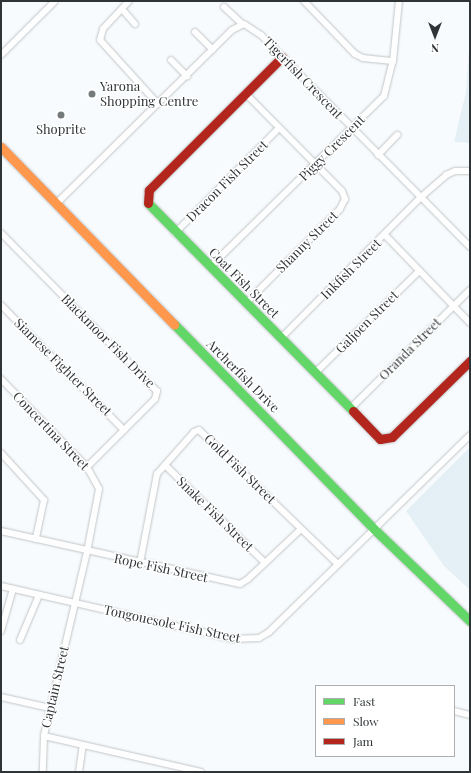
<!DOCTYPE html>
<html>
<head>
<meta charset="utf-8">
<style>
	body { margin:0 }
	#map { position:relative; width:471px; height:773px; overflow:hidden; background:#f8fbfd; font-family:"Playfair Display",serif }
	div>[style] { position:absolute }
	.built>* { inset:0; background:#e4f0f5 }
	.roads { filter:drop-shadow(0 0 1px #c1c5c7) drop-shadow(0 0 1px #c1c5c7) }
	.street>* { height:6px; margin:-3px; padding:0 3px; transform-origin:3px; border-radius:3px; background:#fefeff }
	.fast>* { height:9px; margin:-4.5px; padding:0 4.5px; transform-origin:4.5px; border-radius:4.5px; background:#63d668 }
	.slow>* { height:9px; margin:-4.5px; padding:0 4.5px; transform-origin:4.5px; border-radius:4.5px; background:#ff974d }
	.jam>* { height:9px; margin:-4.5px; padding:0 4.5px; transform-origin:4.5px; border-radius:4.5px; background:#b3261e }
	.dots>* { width:11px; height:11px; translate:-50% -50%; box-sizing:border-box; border:2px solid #fff; border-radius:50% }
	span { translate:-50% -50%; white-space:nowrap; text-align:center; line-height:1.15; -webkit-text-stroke:3px #fff; paint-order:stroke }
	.street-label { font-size:13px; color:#2f3537 }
	.poi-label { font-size:13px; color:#2f3537 }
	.left { translate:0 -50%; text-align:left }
	.frame { position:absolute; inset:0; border:2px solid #2f3537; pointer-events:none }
	.legend { position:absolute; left:315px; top:685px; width:140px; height:72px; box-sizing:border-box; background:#fff; border:1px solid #acaeaf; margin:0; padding:5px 7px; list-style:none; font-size:12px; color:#2f3537 }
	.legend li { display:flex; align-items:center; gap:8px; height:20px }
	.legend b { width:20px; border:1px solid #acaeaf }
	.north { position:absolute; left:415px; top:16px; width:40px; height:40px; -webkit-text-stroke:3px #fff; paint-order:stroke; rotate:180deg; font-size:11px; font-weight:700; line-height:16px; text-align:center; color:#2f3537 }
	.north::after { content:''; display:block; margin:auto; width:14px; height:18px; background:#2f3537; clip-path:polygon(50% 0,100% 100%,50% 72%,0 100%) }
</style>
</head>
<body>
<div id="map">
	<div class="built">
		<div style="clip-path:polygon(470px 33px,470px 143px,454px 142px,466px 92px)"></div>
		<div style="clip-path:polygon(470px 447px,470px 590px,444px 566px,406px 511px)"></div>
	</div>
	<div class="roads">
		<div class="street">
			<div style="left:129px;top:1px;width:38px;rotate:133deg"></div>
			<div style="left:103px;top:29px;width:11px;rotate:105deg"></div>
			<div style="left:100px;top:40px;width:86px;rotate:47.8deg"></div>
			<div style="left:304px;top:1px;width:74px;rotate:46.1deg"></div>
			<div style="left:355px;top:54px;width:9px;rotate:27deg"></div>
			<div style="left:363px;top:58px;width:30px;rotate:6deg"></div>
			<div style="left:224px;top:7px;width:25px;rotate:43deg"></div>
			<div style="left:122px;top:9px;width:20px;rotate:49deg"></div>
			<div style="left:195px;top:32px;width:25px;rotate:45deg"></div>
			<div style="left:1px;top:55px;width:76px;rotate:-45deg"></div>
			<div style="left:171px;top:60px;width:23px;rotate:45deg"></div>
			<div style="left:245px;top:93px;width:138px;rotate:45.3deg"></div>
			<div style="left:342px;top:191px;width:9px;rotate:69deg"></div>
			<div style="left:345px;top:199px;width:11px;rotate:117deg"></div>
			<div style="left:340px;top:209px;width:133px;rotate:135deg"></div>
			<div style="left:378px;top:155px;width:28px;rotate:-46deg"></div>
			<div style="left:56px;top:204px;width:247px;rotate:-44.7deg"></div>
			<div style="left:232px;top:30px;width:13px;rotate:-27deg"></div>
			<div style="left:244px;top:24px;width:20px;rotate:33deg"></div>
			<div style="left:261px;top:35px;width:298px;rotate:45.4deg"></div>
			<div style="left:1px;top:233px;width:222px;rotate:45.4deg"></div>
			<div style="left:157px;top:391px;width:8px;rotate:104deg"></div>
			<div style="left:155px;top:399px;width:96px;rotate:135deg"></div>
			<div style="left:175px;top:233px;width:148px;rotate:-45.3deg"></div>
			<div style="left:385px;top:235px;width:122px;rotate:46deg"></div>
			<div style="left:210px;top:267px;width:244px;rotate:-44.5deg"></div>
			<div style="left:384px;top:96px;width:36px;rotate:-76deg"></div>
			<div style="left:393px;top:61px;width:60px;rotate:-84.3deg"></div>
			<div style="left:1px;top:305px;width:175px;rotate:45.5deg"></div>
			<div style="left:281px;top:338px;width:197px;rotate:-45.2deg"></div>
			<div style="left:420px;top:198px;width:35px;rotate:-41deg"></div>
			<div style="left:446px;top:175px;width:10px;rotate:-24deg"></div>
			<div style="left:455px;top:171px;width:15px"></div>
			<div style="left:315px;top:373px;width:146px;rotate:-44.4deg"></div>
			<div style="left:1px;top:379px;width:123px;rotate:45.7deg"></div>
			<div style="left:87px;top:467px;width:25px;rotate:61deg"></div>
			<div style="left:99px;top:489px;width:64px;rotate:100.8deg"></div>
			<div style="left:87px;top:552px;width:189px;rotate:103.2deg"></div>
			<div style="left:44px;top:736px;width:36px;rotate:92deg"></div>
			<div style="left:350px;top:409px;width:169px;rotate:-44.8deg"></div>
			<div style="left:1px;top:453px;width:64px;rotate:47.5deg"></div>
			<div style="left:44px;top:500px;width:40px;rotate:102deg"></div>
			<div style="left:165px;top:465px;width:140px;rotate:44.4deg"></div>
			<div style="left:1px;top:531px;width:245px;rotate:12.5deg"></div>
			<div style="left:240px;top:584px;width:9px;rotate:-32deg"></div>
			<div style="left:248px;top:579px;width:73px;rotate:-43.3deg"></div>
			<div style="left:140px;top:563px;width:91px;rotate:-79.2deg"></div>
			<div style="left:157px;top:474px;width:56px;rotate:-48.6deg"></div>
			<div style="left:194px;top:432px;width:5px;rotate:-22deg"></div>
			<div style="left:199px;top:430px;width:193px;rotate:44deg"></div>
			<div style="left:1px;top:586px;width:238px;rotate:12.9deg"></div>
			<div style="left:233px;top:639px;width:26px;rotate:-2deg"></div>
			<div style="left:259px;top:638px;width:12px;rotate:-31deg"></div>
			<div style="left:269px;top:632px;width:281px;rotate:-44.4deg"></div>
			<div style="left:1px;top:631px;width:44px;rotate:-74.1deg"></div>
			<div style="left:20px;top:640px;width:49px;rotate:-67.1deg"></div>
			<div style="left:1px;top:697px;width:50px;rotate:12.7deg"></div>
			<div style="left:454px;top:711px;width:16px;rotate:14deg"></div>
			<div style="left:44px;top:736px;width:161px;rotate:12.9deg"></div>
			<div style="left:79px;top:772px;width:27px;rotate:-82deg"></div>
		</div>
		<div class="fast">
			<div style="left:148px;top:203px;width:292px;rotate:45.4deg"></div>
			<div style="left:174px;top:324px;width:286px;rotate:45.7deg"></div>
			<div style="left:374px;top:529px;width:133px;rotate:43.8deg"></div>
		</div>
		<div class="slow">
			<div style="left:1px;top:147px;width:248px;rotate:45.7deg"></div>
		</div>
		<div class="jam">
			<div style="left:148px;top:203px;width:13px;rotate:-86deg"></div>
			<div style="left:149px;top:190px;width:188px;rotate:-45deg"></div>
			<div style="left:353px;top:411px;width:39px;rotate:46deg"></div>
			<div style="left:380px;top:439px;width:12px;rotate:-9deg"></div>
			<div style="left:392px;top:437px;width:109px;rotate:-44.3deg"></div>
		</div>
	</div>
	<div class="dots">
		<div style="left:92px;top:94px;background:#757a7c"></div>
		<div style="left:61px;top:115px;background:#757a7c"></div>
	</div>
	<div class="street-label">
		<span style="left:303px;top:78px;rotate:46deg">Tigerfish Crescent</span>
		<span style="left:332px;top:148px;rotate:-45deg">Piggy Crescent</span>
		<span style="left:227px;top:181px;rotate:-45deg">Dracon Fish Street</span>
		<span style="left:307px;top:242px;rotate:-45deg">Shanny Street</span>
		<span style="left:351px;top:269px;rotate:-45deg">Inkfish Street</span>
		<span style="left:244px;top:283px;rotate:45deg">Coat Fish Street</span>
		<span style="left:367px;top:322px;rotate:-45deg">Galjoen Street</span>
		<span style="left:108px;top:341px;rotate:45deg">Blackmoor Fish Drive</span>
		<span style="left:410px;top:349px;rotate:-45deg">Oranda Street</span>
		<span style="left:63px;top:367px;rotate:45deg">Siamese Fighter Street</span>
		<span style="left:243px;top:376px;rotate:45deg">Archerfish Drive</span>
		<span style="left:51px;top:431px;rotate:46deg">Concertina Street</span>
		<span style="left:240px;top:469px;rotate:44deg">Gold Fish Street</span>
		<span style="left:215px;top:514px;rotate:44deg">Snake Fish Street</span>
		<span style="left:161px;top:568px;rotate:12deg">Rope Fish Street</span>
		<span style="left:172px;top:624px;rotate:12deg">Tongouesole Fish Street</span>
		<span style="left:55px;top:687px;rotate:-77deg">Captain Street</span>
	</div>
	<div class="poi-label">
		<span class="left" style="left:100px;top:94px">Yarona<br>Shopping Centre</span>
		<span style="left:61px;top:129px">Shoprite</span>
	</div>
	<div class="frame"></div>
	<ul class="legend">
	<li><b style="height:5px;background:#63d668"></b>Fast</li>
	<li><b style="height:5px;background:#ff974d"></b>Slow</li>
	<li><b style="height:5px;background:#b3261e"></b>Jam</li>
	</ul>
	<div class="north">N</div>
</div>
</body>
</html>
